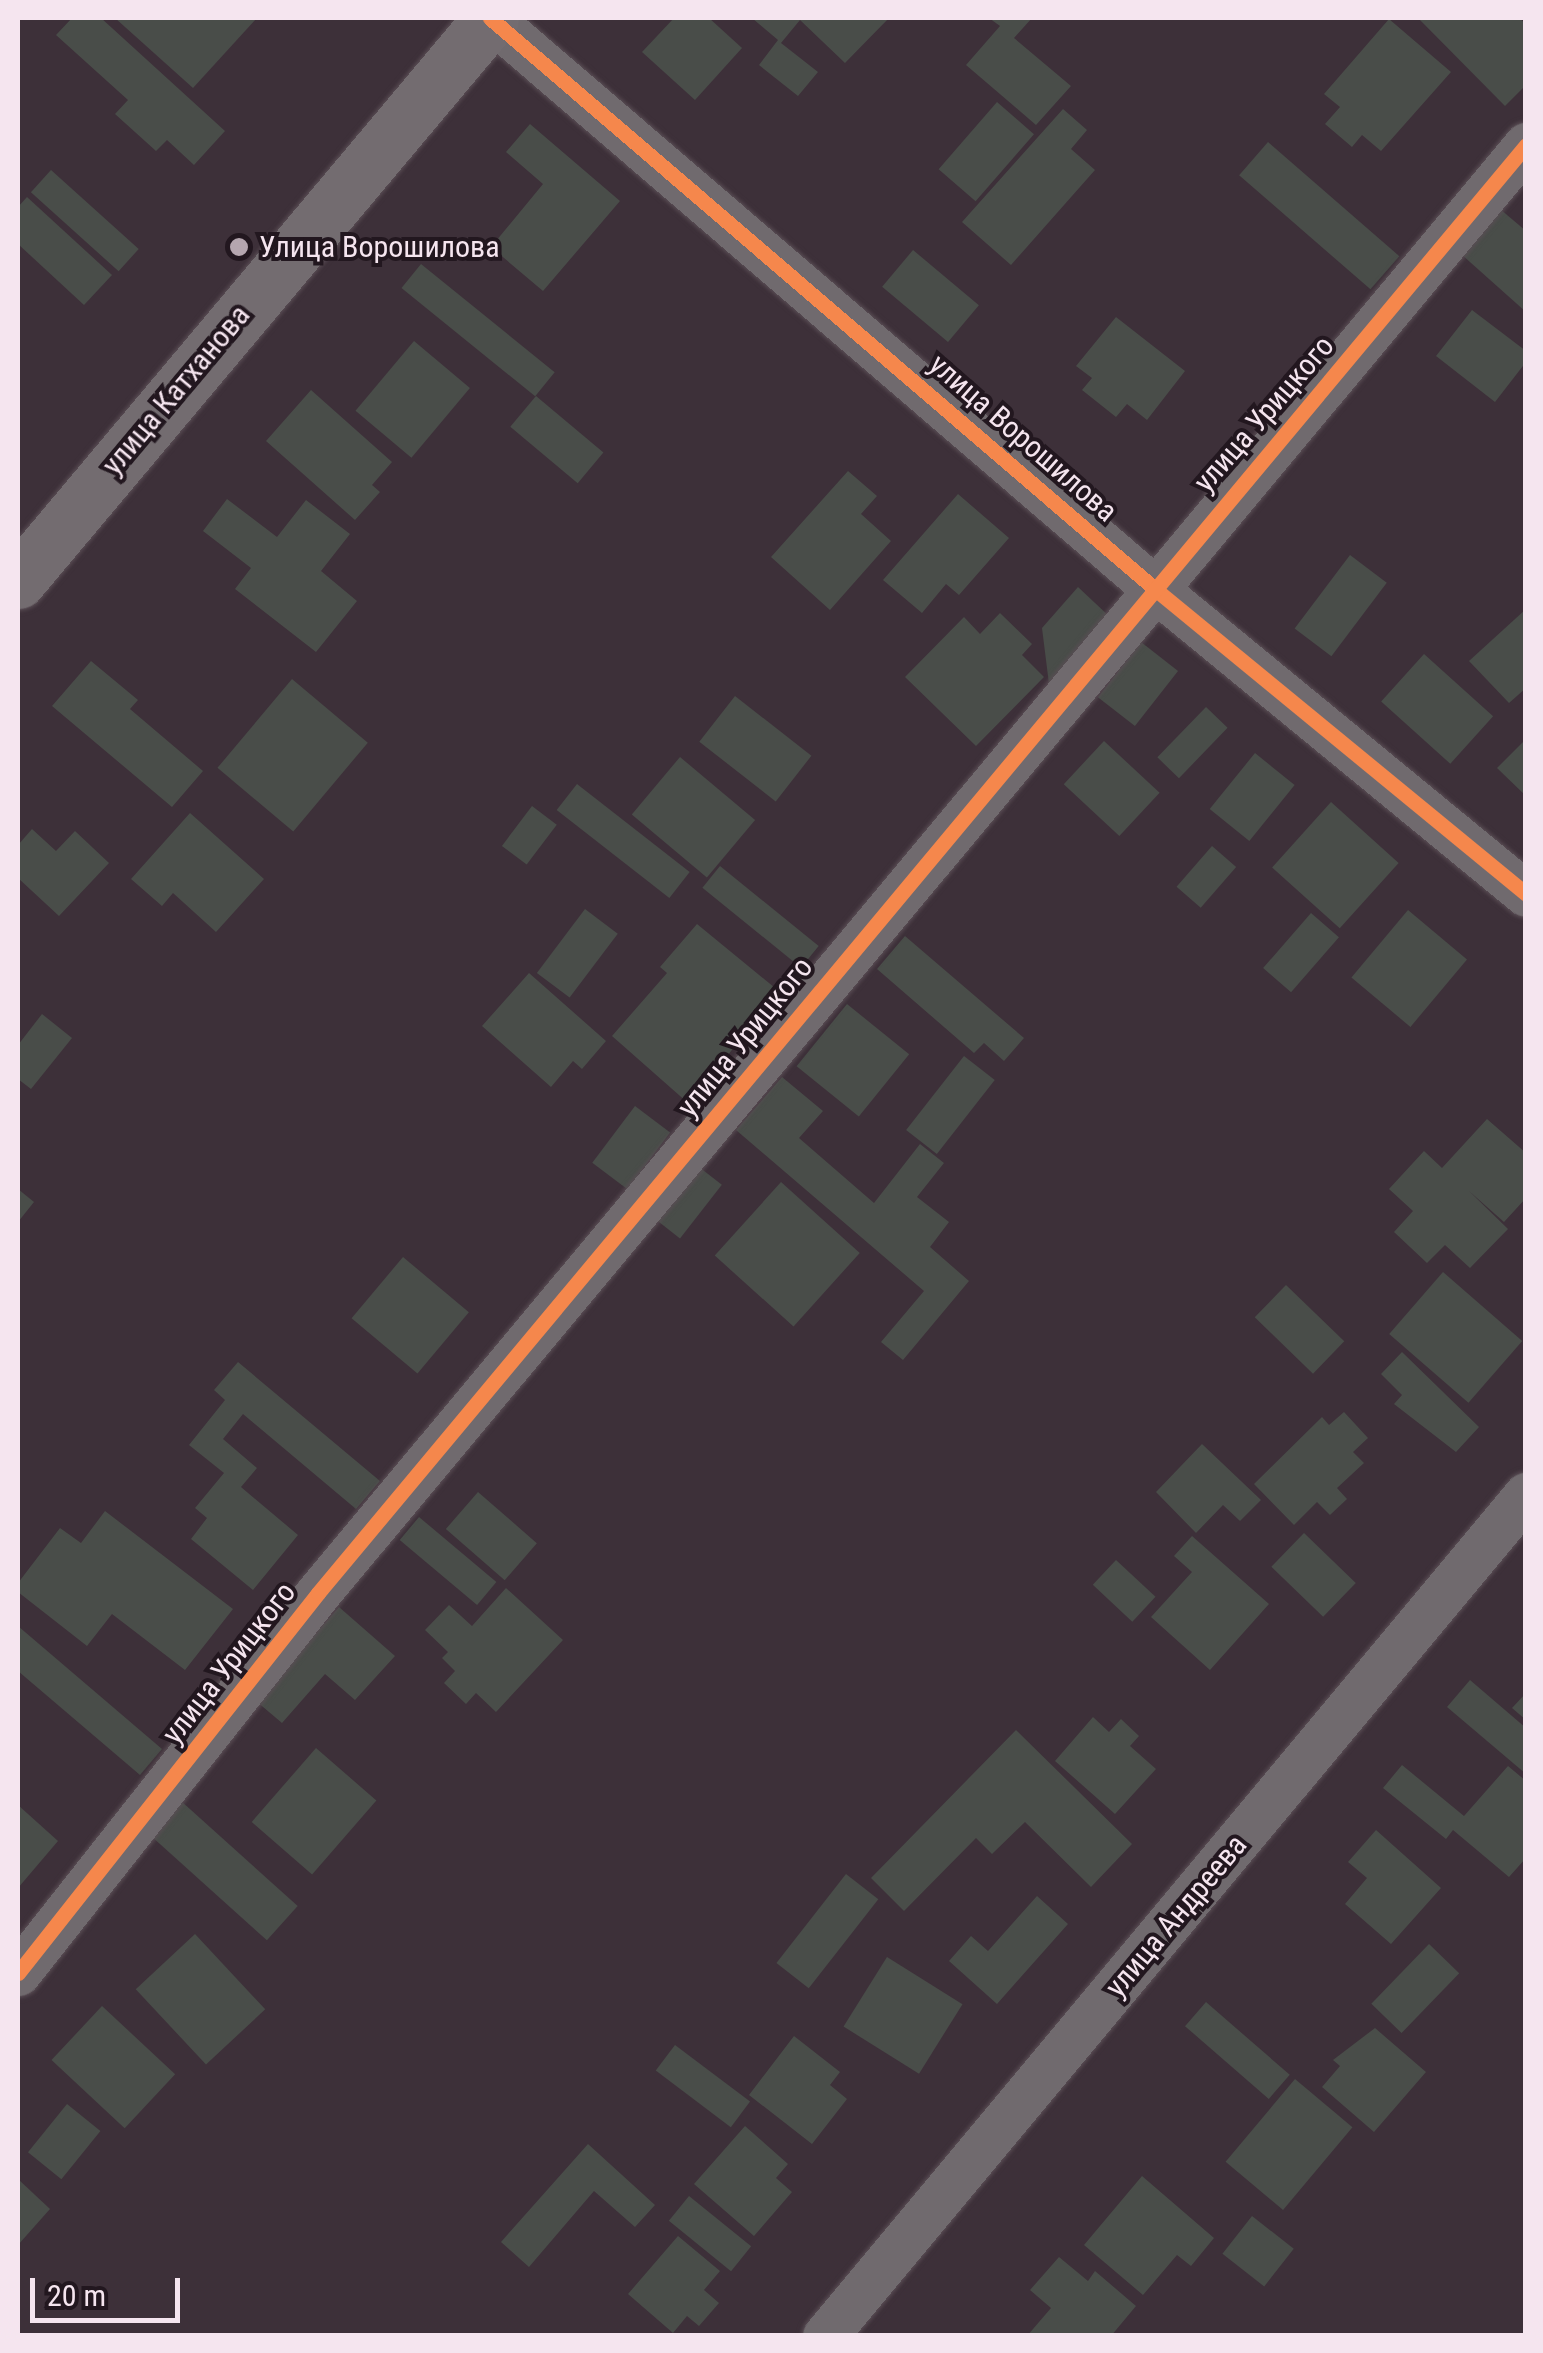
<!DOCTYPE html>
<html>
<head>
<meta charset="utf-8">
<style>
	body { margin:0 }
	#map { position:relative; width:1543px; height:2353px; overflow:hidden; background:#3d3039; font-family:"Roboto Condensed",sans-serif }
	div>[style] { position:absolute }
	.building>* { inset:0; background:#494d49; transform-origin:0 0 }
	.roads { filter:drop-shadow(0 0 2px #5a4e55) drop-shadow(0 0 2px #5a4e55) }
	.street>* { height:45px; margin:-22.5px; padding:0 22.5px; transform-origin:22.5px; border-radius:22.5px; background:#706a6e }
	.secondary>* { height:55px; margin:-27.5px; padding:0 27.5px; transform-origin:27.5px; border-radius:27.5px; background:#736c70 }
	.cycleway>* { height:15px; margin:-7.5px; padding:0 7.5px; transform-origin:7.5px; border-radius:7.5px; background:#f5874c }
	.dots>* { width:28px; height:28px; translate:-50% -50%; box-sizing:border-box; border:5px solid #22171f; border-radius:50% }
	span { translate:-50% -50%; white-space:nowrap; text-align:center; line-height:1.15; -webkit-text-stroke:8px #22171f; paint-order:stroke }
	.poi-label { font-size:30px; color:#f5e5ef }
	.left { translate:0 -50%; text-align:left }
	.street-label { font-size:30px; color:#f5e5ef }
	.frame { position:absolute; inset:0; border:20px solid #f5e5ef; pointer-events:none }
	.scale { position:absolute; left:30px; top:2278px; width:150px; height:45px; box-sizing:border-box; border:5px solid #f5e5ef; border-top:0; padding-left:12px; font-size:30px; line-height:35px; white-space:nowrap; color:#f5e5ef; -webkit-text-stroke:8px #22171f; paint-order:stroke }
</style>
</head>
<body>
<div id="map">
	<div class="building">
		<div style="clip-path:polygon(72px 18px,101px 18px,225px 131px,194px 165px,167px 140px,156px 151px,115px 114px,128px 100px,56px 35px)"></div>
		<div style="clip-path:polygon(115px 18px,257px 18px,193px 88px)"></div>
		<div style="clip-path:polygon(674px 18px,709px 18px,742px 48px,695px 100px,642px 52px)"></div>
		<div style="clip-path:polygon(752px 18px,889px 18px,845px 63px,800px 20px,781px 43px,818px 72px,798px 96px,759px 65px,778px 40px)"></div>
		<div style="clip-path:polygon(989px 18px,1032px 18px,1014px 38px,1071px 86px,1036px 125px,966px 65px,1000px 26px)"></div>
		<div style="clip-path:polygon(1418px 18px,1519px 18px,1526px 24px,1526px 85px,1505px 106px)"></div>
		<div style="clip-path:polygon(1389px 19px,1451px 72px,1381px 151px,1362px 135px,1352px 147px,1325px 124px,1340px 107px,1324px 94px)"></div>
		<div style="left:997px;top:102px;width:49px;height:89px;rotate:41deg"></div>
		<div style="clip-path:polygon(1063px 109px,1087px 130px,1071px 149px,1095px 170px,1011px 265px,962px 222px)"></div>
		<div style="clip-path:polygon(530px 124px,620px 201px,543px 291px,491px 247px,543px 184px,506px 152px)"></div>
		<div style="left:1268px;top:142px;width:174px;height:44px;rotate:41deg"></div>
		<div style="left:51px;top:170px;width:118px;height:30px;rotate:42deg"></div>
		<div style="clip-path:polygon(27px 197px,112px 275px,84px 305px,18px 244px,18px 207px)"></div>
		<div style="clip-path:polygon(1500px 209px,1526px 231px,1526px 312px,1461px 254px)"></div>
		<div style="left:913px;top:250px;width:86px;height:48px;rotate:40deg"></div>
		<div style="left:421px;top:264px;width:172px;height:31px;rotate:39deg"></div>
		<div style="clip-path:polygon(1472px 310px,1526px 351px,1526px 362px,1495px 402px,1436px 356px)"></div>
		<div style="clip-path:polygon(1116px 317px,1185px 371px,1147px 420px,1127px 404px,1116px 417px,1082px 390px,1092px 378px,1076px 366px)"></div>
		<div style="left:414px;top:341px;width:73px;height:91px;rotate:40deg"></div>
		<div style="clip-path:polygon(311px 390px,392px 462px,372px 485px,380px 492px,355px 520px,266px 441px)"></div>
		<div style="left:536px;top:396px;width:88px;height:40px;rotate:40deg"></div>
		<div style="clip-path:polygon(848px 471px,877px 496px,861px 514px,891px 541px,830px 610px,771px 557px)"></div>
		<div style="clip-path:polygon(958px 494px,1009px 538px,959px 595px,946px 584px,922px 613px,883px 580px)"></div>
		<div style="clip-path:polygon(227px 499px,277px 537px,306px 500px,350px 534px,321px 571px,357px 601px,316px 652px,235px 589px,251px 568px,203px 531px)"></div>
		<div style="left:1350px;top:555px;width:46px;height:92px;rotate:37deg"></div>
		<div style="clip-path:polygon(1078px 587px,1111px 618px,1049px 684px,1042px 628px)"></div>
		<div style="clip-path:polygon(1526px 609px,1526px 688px,1509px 703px,1469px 661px)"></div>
		<div style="clip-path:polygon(1000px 613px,1032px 644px,1022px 655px,1044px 677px,976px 746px,905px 677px,964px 617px,980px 634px)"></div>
		<div style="left:1141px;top:642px;width:47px;height:70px;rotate:38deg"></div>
		<div style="left:1424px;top:654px;width:93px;height:64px;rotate:42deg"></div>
		<div style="clip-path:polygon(91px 661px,138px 700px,130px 709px,203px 771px,172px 807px,52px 706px)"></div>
		<div style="left:292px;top:679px;width:99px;height:116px;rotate:40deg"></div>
		<div style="left:735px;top:696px;width:97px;height:58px;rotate:38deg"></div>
		<div style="left:1206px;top:707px;width:30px;height:70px;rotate:44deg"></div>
		<div style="clip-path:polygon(1526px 739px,1526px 796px,1497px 768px)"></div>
		<div style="left:1104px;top:741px;width:76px;height:59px;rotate:43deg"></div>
		<div style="left:1255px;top:753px;width:51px;height:72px;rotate:39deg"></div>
		<div style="left:680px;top:757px;width:98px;height:75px;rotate:40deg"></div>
		<div style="left:577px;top:784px;width:143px;height:33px;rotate:38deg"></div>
		<div style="left:1331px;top:802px;width:91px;height:88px;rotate:42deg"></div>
		<div style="left:532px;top:806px;width:31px;height:50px;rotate:37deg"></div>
		<div style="clip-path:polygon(190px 813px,264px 879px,216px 932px,173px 893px,162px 906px,131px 879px)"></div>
		<div style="clip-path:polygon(32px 829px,56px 851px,75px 831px,109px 863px,59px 916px,18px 878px,18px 845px)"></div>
		<div style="left:1212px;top:846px;width:32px;height:54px;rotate:41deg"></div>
		<div style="left:720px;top:866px;width:127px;height:28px;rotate:39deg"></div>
		<div style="left:585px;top:909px;width:41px;height:80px;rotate:37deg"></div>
		<div style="left:1408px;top:910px;width:77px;height:88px;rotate:40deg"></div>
		<div style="left:1311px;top:913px;width:37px;height:73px;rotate:41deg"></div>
		<div style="clip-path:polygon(697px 924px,780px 992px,688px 1103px,612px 1036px,667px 973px,660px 967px)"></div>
		<div style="clip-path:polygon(905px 936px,1024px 1038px,1004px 1061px,984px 1043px,974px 1053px,877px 969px)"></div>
		<div style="clip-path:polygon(529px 973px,606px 1041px,582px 1069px,573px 1061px,551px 1087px,482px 1026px)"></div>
		<div style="left:847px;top:1004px;width:80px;height:80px;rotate:39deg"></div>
		<div style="clip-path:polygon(42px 1014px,72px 1038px,31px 1089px,18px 1079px,18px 1045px)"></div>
		<div style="left:964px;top:1056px;width:39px;height:94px;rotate:38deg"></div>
		<div style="clip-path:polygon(782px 1077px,823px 1111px,799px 1138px,874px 1203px,920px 1144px,944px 1163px,917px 1197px,949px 1222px,930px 1247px,969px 1281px,903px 1360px,881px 1342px,924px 1291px,736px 1130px)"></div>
		<div style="left:635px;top:1106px;width:44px;height:71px;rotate:37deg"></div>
		<div style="clip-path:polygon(1487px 1119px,1526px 1153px,1526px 1198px,1504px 1222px,1469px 1191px,1508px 1229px,1470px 1268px,1445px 1245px,1427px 1263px,1394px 1232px,1413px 1211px,1389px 1189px,1424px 1151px,1442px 1168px)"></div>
		<div style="left:699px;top:1167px;width:29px;height:68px;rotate:38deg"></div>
		<div style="left:781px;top:1182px;width:106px;height:99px;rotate:42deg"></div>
		<div style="clip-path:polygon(18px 1189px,34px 1202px,18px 1222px)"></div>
		<div style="left:403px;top:1257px;width:86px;height:80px;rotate:40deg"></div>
		<div style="left:1443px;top:1272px;width:105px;height:82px;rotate:41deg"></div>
		<div style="left:1286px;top:1285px;width:81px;height:45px;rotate:44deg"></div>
		<div style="clip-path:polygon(1402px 1352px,1479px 1427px,1456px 1452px,1394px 1404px,1402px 1395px,1381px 1374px)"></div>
		<div style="clip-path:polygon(238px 1362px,380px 1481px,356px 1509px,243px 1414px,223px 1439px,257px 1468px,241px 1487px,298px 1535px,253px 1590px,191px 1539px,207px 1518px,195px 1508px,224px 1473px,189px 1445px,225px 1400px,214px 1390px)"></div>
		<div style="clip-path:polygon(1344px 1412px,1368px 1438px,1353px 1452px,1364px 1463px,1337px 1488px,1347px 1499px,1330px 1515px,1317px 1502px,1294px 1525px,1254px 1484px,1322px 1417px,1329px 1425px)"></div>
		<div style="clip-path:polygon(1202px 1444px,1261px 1500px,1240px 1521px,1223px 1505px,1196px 1533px,1156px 1492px)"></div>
		<div style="left:478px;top:1492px;width:78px;height:49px;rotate:41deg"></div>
		<div style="clip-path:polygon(105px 1511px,233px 1609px,185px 1670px,112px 1614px,87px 1646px,18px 1592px,18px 1583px,60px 1528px,81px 1543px)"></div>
		<div style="left:419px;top:1517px;width:101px;height:30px;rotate:40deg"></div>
		<div style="left:1304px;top:1533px;width:72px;height:47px;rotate:44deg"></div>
		<div style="clip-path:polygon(1192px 1536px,1269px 1604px,1210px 1670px,1151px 1617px,1192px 1572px,1174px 1556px)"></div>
		<div style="left:1116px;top:1560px;width:54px;height:34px;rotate:43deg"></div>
		<div style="clip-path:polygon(506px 1588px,563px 1640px,496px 1712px,476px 1693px,466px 1704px,444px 1683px,455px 1671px,442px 1658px,448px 1652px,425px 1630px,449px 1605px,472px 1626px)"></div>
		<div style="clip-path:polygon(339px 1607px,395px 1656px,355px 1700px,325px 1674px,282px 1723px,256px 1701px)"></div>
		<div style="clip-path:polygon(18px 1626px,162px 1749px,140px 1775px,18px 1671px)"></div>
		<div style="clip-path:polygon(1470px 1680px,1526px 1728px,1526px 1774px,1447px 1707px)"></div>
		<div style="clip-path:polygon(1526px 1693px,1526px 1720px,1512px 1708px)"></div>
		<div style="clip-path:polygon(1093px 1717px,1109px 1732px,1121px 1719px,1139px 1736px,1130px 1746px,1156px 1769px,1115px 1814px,1055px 1761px)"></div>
		<div style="clip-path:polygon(1016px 1730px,1132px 1844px,1091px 1887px,1025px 1822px,992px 1854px,976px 1838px,904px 1911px,871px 1878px)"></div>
		<div style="left:316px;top:1748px;width:80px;height:98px;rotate:41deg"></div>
		<div style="clip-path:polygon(1402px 1765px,1464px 1816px,1508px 1766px,1526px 1781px,1526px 1858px,1509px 1877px,1453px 1830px,1446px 1839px,1383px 1788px)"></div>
		<div style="left:181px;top:1801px;width:157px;height:46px;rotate:42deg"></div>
		<div style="clip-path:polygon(18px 1805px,58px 1841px,18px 1888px)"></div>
		<div style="clip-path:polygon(1376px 1830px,1441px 1888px,1391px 1944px,1345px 1904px,1367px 1878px,1348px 1862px)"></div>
		<div style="left:846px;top:1874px;width:41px;height:113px;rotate:38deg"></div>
		<div style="clip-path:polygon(1037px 1896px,1068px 1924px,997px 2004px,949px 1961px,971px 1936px,988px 1951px)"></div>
		<div style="left:195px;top:1934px;width:103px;height:81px;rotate:47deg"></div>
		<div style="left:1429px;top:1944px;width:42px;height:83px;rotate:44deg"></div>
		<div style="left:887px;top:1957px;width:89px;height:82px;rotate:32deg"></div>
		<div style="left:1206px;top:2002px;width:111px;height:32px;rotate:41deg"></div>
		<div style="left:102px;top:2006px;width:100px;height:74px;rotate:43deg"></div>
		<div style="clip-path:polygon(1375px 2028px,1426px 2072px,1374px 2132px,1322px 2087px,1340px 2066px,1333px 2060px)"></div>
		<div style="clip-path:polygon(794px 2036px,840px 2072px,830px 2085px,847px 2099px,812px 2144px,749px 2095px)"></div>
		<div style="left:675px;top:2045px;width:94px;height:32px;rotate:37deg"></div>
		<div style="left:1295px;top:2079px;width:75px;height:108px;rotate:40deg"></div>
		<div style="left:67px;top:2104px;width:43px;height:62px;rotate:39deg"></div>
		<div style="clip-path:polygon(745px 2126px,788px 2164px,776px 2178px,792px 2192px,754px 2236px,694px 2184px)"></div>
		<div style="clip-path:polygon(588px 2144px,655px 2205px,635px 2227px,594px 2191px,529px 2267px,501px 2242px)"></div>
		<div style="clip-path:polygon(1142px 2176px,1214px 2238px,1191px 2266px,1177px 2255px,1143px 2295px,1084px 2245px)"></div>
		<div style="clip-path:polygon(18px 2179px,50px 2209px,18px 2245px)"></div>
		<div style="left:689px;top:2196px;width:80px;height:32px;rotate:39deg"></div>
		<div style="left:1252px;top:2216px;width:53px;height:48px;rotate:38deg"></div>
		<div style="clip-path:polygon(678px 2236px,720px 2271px,704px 2290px,719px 2303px,699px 2326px,687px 2316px,673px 2333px,628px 2294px)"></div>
		<div style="clip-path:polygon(1059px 2257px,1088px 2281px,1095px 2271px,1136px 2306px,1111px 2336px,1027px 2336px,1051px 2308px,1030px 2290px)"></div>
	</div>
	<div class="roads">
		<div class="street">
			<div style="left:490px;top:18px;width:877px;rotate:40.65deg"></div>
			<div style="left:1155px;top:589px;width:480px;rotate:39.4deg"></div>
			<div style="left:18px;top:1973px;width:484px;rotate:-51.7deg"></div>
			<div style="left:318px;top:1593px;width:1886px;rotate:-50.16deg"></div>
			<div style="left:825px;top:2336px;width:1095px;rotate:-50.19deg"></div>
		</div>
		<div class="secondary">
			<div style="left:18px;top:581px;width:735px;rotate:-49.96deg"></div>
		</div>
	</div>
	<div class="cycleway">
		<div style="left:490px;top:18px;width:877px;rotate:40.65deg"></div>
		<div style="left:1155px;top:589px;width:480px;rotate:39.4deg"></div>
		<div style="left:18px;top:1973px;width:484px;rotate:-51.7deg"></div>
		<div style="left:318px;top:1593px;width:1886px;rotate:-50.16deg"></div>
	</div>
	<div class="dots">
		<div style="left:239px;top:247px;background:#b5a6af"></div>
	</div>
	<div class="poi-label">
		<span class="left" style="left:259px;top:247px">Улица Ворошилова</span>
	</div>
	<div class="street-label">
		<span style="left:176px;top:390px;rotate:-50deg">улица Катханова</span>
		<span style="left:1264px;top:414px;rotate:-49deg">улица Урицкого</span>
		<span style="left:1023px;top:438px;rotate:41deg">улица Ворошилова</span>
		<span style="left:745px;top:1037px;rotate:-51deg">улица Урицкого</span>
		<span style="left:229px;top:1663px;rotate:-52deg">улица Урицкого</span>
		<span style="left:1176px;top:1916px;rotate:-50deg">улица Андреева</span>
	</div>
	<div class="frame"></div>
	<div class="scale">20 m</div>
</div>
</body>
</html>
